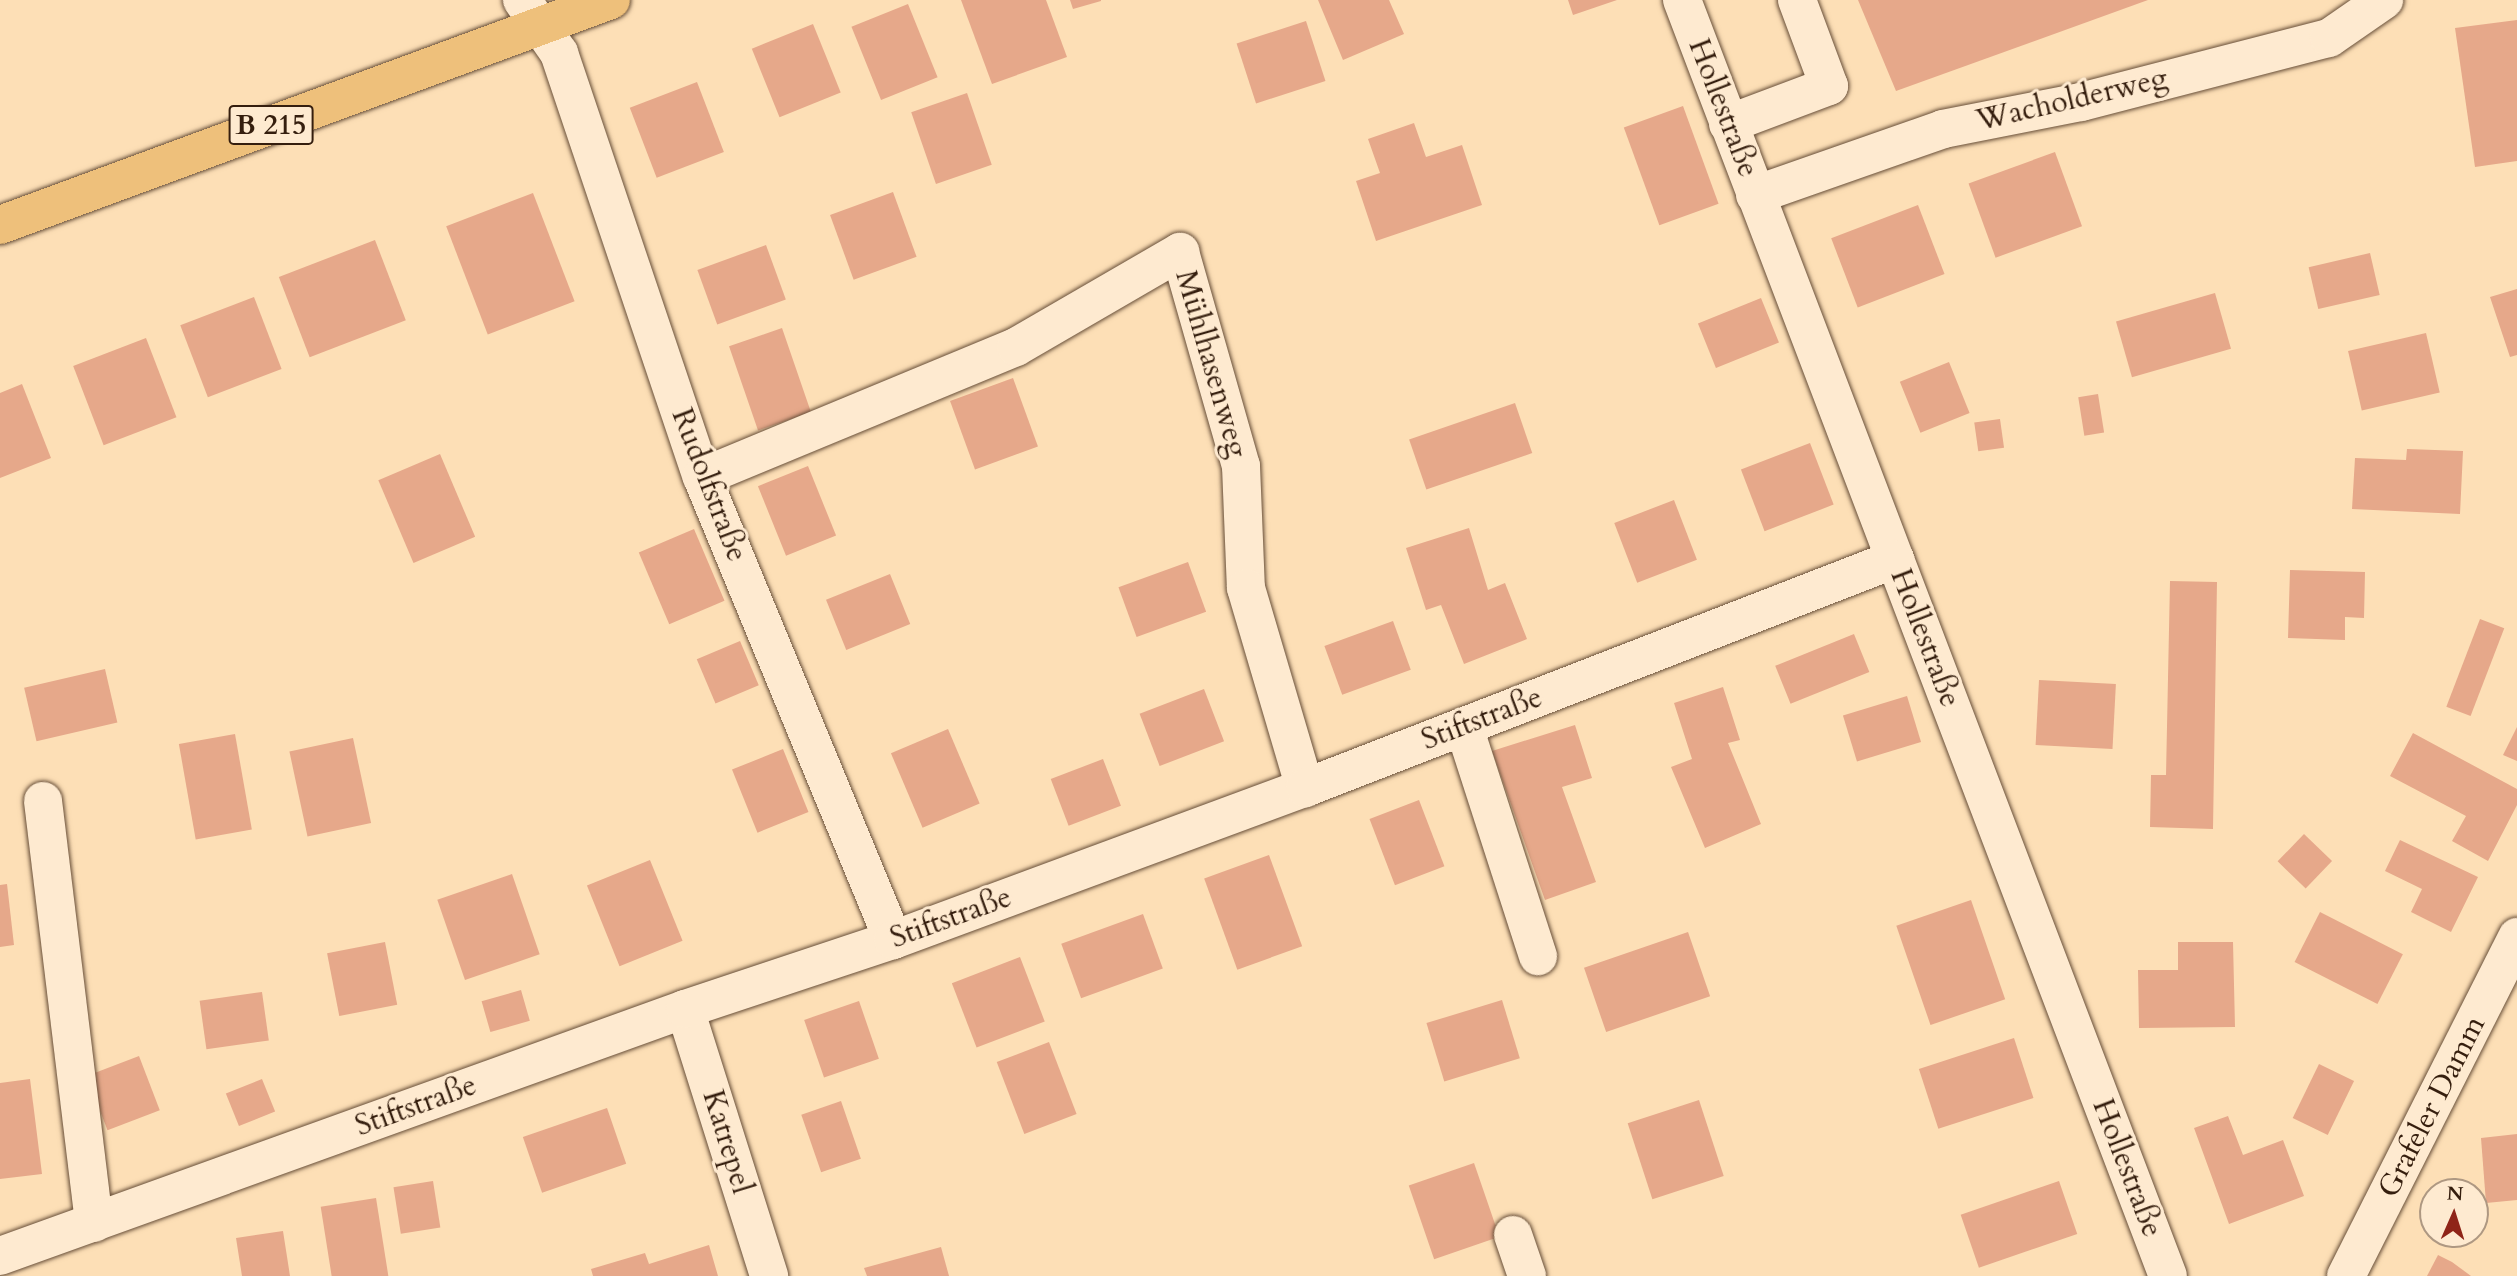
<!DOCTYPE html>
<html>
<head>
<meta charset="utf-8">
<style>
	body { margin:0 }
	#map { position:relative; width:2517px; height:1276px; overflow:hidden; background:#fddfb6; font-family:Cardo,serif }
	div>[style] { position:absolute }
	.building>* { inset:0; background:#e6a88a; transform-origin:0 0 }
	.roads { filter:drop-shadow(0 0 2px #674e38) drop-shadow(0 0 2px #674e38) }
	.minor>* { height:38px; margin:-19px; padding:0 19px; transform-origin:19px; border-radius:19px; background:#feead0 }
	.major>* { height:38px; margin:-19px; padding:0 19px; transform-origin:19px; border-radius:19px; background:#eec07b }
	span { translate:-50% -50%; white-space:nowrap; text-align:center; line-height:1.15; -webkit-text-stroke:6px #feead0; paint-order:stroke }
	.shield-label span { padding:2px 5px; background:#feead0; border:2px solid; border-radius:5px; -webkit-text-stroke-width:0 }
	.shield-label { font-size:28px; color:#351e0e; font-weight:700 }
	.street-label { font-size:30px; color:#351e0e }
	.north { position:absolute; left:2419px; top:1178px; width:70px; height:70px; box-sizing:border-box; background:#feead0; border:2px solid #ae9882; border-radius:50%; rotate:3deg; font-size:19px; font-weight:700; line-height:28px; text-align:center; color:#351e0e }
	.north::after { content:''; display:block; margin:auto; width:24px; height:32px; background:#8f2418; clip-path:polygon(50% 0,100% 100%,50% 72%,0 100%) }
</style>
</head>
<body>
<div id="map">
	<div class="building">
		<div style="clip-path:polygon(961px 0,1046px 0,1067px 57px,992px 84px)"></div>
		<div style="clip-path:polygon(1070px 0,1101px 0,1101px 1px,1073px 9px)"></div>
		<div style="clip-path:polygon(1318px 0,1389px 0,1404px 34px,1343px 60px)"></div>
		<div style="clip-path:polygon(1568px 0,1617px 0,1573px 15px)"></div>
		<div style="clip-path:polygon(1858px 0,2148px 0,1896px 91px)"></div>
		<div style="left:908px;top:4px;width:79px;height:61px;rotate:68deg"></div>
		<div style="clip-path:polygon(2517px 20px,2517px 161px,2475px 167px,2455px 28px)"></div>
		<div style="left:1306px;top:21px;width:63px;height:73px;rotate:72deg"></div>
		<div style="left:813px;top:24px;width:74px;height:66px;rotate:68deg"></div>
		<div style="left:697px;top:82px;width:75px;height:72px;rotate:69deg"></div>
		<div style="left:967px;top:93px;width:76px;height:59px;rotate:71deg"></div>
		<div style="left:1683px;top:106px;width:104px;height:63px;rotate:70deg"></div>
		<div style="clip-path:polygon(1414px 123px,1426px 157px,1462px 145px,1482px 205px,1376px 241px,1356px 181px,1380px 173px,1368px 139px)"></div>
		<div style="left:2055px;top:152px;width:79px;height:92px;rotate:70deg"></div>
		<div style="left:893px;top:192px;width:69px;height:67px;rotate:70deg"></div>
		<div style="left:533px;top:193px;width:116px;height:93px;rotate:69deg"></div>
		<div style="left:1918px;top:205px;width:74px;height:93px;rotate:69deg"></div>
		<div style="left:375px;top:240px;width:86px;height:103px;rotate:69deg"></div>
		<div style="left:766px;top:245px;width:58px;height:73px;rotate:70deg"></div>
		<div style="left:2370px;top:253px;width:43px;height:63px;rotate:77deg"></div>
		<div style="clip-path:polygon(2517px 289px,2517px 355px,2510px 357px,2490px 297px)"></div>
		<div style="left:2215px;top:293px;width:58px;height:103px;rotate:74deg"></div>
		<div style="left:254px;top:297px;width:77px;height:79px;rotate:69deg"></div>
		<div style="left:1761px;top:298px;width:48px;height:68px;rotate:68deg"></div>
		<div style="left:782px;top:328px;width:89px;height:56px;rotate:71deg"></div>
		<div style="left:2426px;top:333px;width:61px;height:80px;rotate:77deg"></div>
		<div style="left:146px;top:338px;width:85px;height:78px;rotate:69deg"></div>
		<div style="left:1949px;top:362px;width:55px;height:53px;rotate:68deg"></div>
		<div style="left:1013px;top:378px;width:73px;height:67px;rotate:70deg"></div>
		<div style="clip-path:polygon(22px 384px,51px 458px,0 478px,0 393px)"></div>
		<div style="left:2098px;top:394px;width:39px;height:20px;rotate:81deg"></div>
		<div style="left:1515px;top:403px;width:53px;height:112px;rotate:71deg"></div>
		<div style="left:2000px;top:419px;width:29px;height:26px;rotate:82deg"></div>
		<div style="left:1810px;top:443px;width:66px;height:74px;rotate:69deg"></div>
		<div style="clip-path:polygon(2407px 449px,2463px 451px,2460px 514px,2352px 509px,2355px 458px,2406px 460px)"></div>
		<div style="left:440px;top:454px;width:90px;height:67px;rotate:67deg"></div>
		<div style="left:808px;top:466px;width:75px;height:54px;rotate:68deg"></div>
		<div style="left:1674px;top:500px;width:64px;height:64px;rotate:69deg"></div>
		<div style="clip-path:polygon(1469px 528px,1488px 590px,1505px 583px,1527px 639px,1464px 664px,1441px 605px,1426px 610px,1406px 548px)"></div>
		<div style="left:694px;top:529px;width:78px;height:60px;rotate:67deg"></div>
		<div style="left:1188px;top:562px;width:53px;height:74px;rotate:70deg"></div>
		<div style="clip-path:polygon(2290px 570px,2365px 572px,2364px 618px,2345px 617px,2345px 640px,2288px 638px)"></div>
		<div style="left:890px;top:574px;width:54px;height:69px;rotate:68deg"></div>
		<div style="clip-path:polygon(2170px 581px,2217px 582px,2213px 829px,2150px 827px,2151px 775px,2166px 775px)"></div>
		<div style="left:2480px;top:619px;width:26px;height:94px;rotate:21deg"></div>
		<div style="left:1393px;top:621px;width:52px;height:73px;rotate:70deg"></div>
		<div style="left:1854px;top:634px;width:41px;height:85px;rotate:68deg"></div>
		<div style="left:740px;top:641px;width:48px;height:47px;rotate:67deg"></div>
		<div style="left:105px;top:669px;width:55px;height:83px;rotate:77deg"></div>
		<div style="left:2039px;top:680px;width:77px;height:65px;rotate:3deg"></div>
		<div style="clip-path:polygon(1723px 687px,1740px 740px,1728px 743px,1761px 824px,1705px 848px,1671px 767px,1692px 759px,1674px 703px)"></div>
		<div style="left:1204px;top:689px;width:56px;height:69px;rotate:69deg"></div>
		<div style="left:1907px;top:696px;width:48px;height:67px;rotate:73deg"></div>
		<div style="clip-path:polygon(1575px 725px,1592px 778px,1562px 787px,1596px 882px,1545px 900px,1492px 751px)"></div>
		<div style="clip-path:polygon(2517px 727px,2517px 761px,2503px 755px)"></div>
		<div style="left:948px;top:729px;width:81px;height:62px;rotate:67deg"></div>
		<div style="clip-path:polygon(2413px 733px,2517px 789px,2517px 805px,2488px 861px,2452px 841px,2466px 816px,2390px 776px)"></div>
		<div style="left:235px;top:734px;width:97px;height:57px;rotate:80deg"></div>
		<div style="left:353px;top:738px;width:87px;height:65px;rotate:78deg"></div>
		<div style="left:783px;top:749px;width:68px;height:55px;rotate:68deg"></div>
		<div style="left:1103px;top:759px;width:50px;height:56px;rotate:69deg"></div>
		<div style="left:1419px;top:800px;width:71px;height:53px;rotate:69deg"></div>
		<div style="left:2304px;top:834px;width:39px;height:38px;rotate:44deg"></div>
		<div style="clip-path:polygon(2400px 840px,2478px 877px,2451px 932px,2411px 912px,2422px 889px,2385px 871px)"></div>
		<div style="left:1269px;top:855px;width:97px;height:69px;rotate:70deg"></div>
		<div style="left:650px;top:860px;width:87px;height:68px;rotate:68deg"></div>
		<div style="left:512px;top:874px;width:85px;height:79px;rotate:71deg"></div>
		<div style="clip-path:polygon(7px 884px,14px 945px,0 947px,0 885px)"></div>
		<div style="left:1971px;top:900px;width:105px;height:79px;rotate:71deg"></div>
		<div style="left:2320px;top:912px;width:93px;height:56px;rotate:27deg"></div>
		<div style="left:1143px;top:914px;width:58px;height:87px;rotate:70deg"></div>
		<div style="left:1688px;top:932px;width:68px;height:110px;rotate:71deg"></div>
		<div style="left:385px;top:942px;width:64px;height:59px;rotate:79deg"></div>
		<div style="clip-path:polygon(2178px 942px,2233px 942px,2235px 1027px,2139px 1028px,2138px 970px,2178px 970px)"></div>
		<div style="left:1020px;top:957px;width:69px;height:73px;rotate:69deg"></div>
		<div style="left:521px;top:990px;width:32px;height:41px;rotate:74deg"></div>
		<div style="left:262px;top:992px;width:49px;height:63px;rotate:82deg"></div>
		<div style="left:1502px;top:1000px;width:61px;height:79px;rotate:73deg"></div>
		<div style="left:859px;top:1001px;width:61px;height:58px;rotate:71deg"></div>
		<div style="left:2014px;top:1038px;width:63px;height:100px;rotate:72deg"></div>
		<div style="left:1049px;top:1042px;width:77px;height:56px;rotate:69deg"></div>
		<div style="left:139px;top:1056px;width:58px;height:56px;rotate:69deg"></div>
		<div style="left:2319px;top:1064px;width:39px;height:60px;rotate:26deg"></div>
		<div style="clip-path:polygon(30px 1079px,42px 1174px,0 1179px,0 1083px)"></div>
		<div style="left:262px;top:1079px;width:35px;height:39px;rotate:68deg"></div>
		<div style="left:1699px;top:1100px;width:80px;height:75px;rotate:72deg"></div>
		<div style="left:841px;top:1101px;width:61px;height:42px;rotate:71deg"></div>
		<div style="left:607px;top:1108px;width:59px;height:89px;rotate:71deg"></div>
		<div style="clip-path:polygon(2228px 1116px,2243px 1155px,2283px 1140px,2304px 1196px,2229px 1224px,2194px 1128px)"></div>
		<div style="clip-path:polygon(2517px 1134px,2517px 1200px,2486px 1203px,2481px 1138px)"></div>
		<div style="left:1474px;top:1163px;width:78px;height:69px;rotate:71deg"></div>
		<div style="left:433px;top:1181px;width:47px;height:40px;rotate:81deg"></div>
		<div style="left:2059px;top:1181px;width:56px;height:104px;rotate:71deg"></div>
		<div style="left:376px;top:1198px;width:79px;height:56px;rotate:81deg"></div>
		<div style="clip-path:polygon(283px 1231px,290px 1276px,242px 1276px,236px 1238px)"></div>
		<div style="clip-path:polygon(709px 1245px,718px 1276px,593px 1276px,591px 1269px,645px 1253px,649px 1264px)"></div>
		<div style="clip-path:polygon(941px 1247px,949px 1276px,867px 1276px,864px 1268px)"></div>
		<div style="clip-path:polygon(2438px 1255px,2452px 1262px,2471px 1276px,2427px 1276px)"></div>
	</div>
	<div class="roads">
		<div class="minor">
			<div style="left:522px;top:0;width:65px;rotate:55.1deg"></div>
			<div style="left:559px;top:53px;width:447px;rotate:71.4deg"></div>
			<div style="left:702px;top:477px;width:501px;rotate:67.58deg"></div>
			<div style="left:1682px;top:0;width:1365px;rotate:69.15deg"></div>
			<div style="left:1728px;top:124px;width:108px;rotate:-20.6deg"></div>
			<div style="left:1829px;top:86px;width:92px;rotate:-110.4deg"></div>
			<div style="left:1755px;top:195px;width:199px;rotate:-19.3deg"></div>
			<div style="left:1943px;top:129px;width:141px;rotate:-11.1deg"></div>
			<div style="left:2081px;top:102px;width:256px;rotate:-14.5deg"></div>
			<div style="left:2329px;top:38px;width:67px;rotate:-34.6deg"></div>
			<div style="left:702px;top:477px;width:340px;rotate:-22.5deg"></div>
			<div style="left:1016px;top:347px;width:190px;rotate:-30.1deg"></div>
			<div style="left:1180px;top:252px;width:223px;rotate:74.1deg"></div>
			<div style="left:1241px;top:466px;width:122px;rotate:87.7deg"></div>
			<div style="left:1246px;top:588px;width:209px;rotate:73.6deg"></div>
			<div style="left:1464px;top:727px;width:241px;rotate:72.1deg"></div>
			<div style="left:43px;top:801px;width:425px;rotate:83.1deg"></div>
			<div style="left:685px;top:1009px;width:280px;rotate:72.5deg"></div>
			<div style="left:1513px;top:1235px;width:43px;rotate:71.1deg"></div>
			<div style="left:0;top:1256px;width:728px;rotate:-19.83deg"></div>
			<div style="left:685px;top:1009px;width:219px;rotate:-18.4deg"></div>
			<div style="left:893px;top:940px;width:439px;rotate:-20.3deg"></div>
			<div style="left:1305px;top:788px;width:633px;rotate:-21.21deg"></div>
			<div style="left:2346px;top:1276px;width:380px;rotate:-63.2deg"></div>
		</div>
		<div class="major">
			<div style="left:0;top:225px;width:651px;rotate:-20.22deg"></div>
		</div>
	</div>
	<div class="shield-label">
		<span style="left:271px;top:125px">B 215</span>
	</div>
	<div class="street-label">
		<span style="left:2072px;top:100px;rotate:-13deg">Wacholderweg</span>
		<span style="left:1723px;top:108px;rotate:69deg">Hollestraße</span>
		<span style="left:1211px;top:364px;rotate:74deg">Mühlhasenweg</span>
		<span style="left:709px;top:485px;rotate:69deg">Rudolfstraße</span>
		<span style="left:1925px;top:638px;rotate:69deg">Hollestraße</span>
		<span style="left:1482px;top:719px;rotate:-21deg">Stiftstraße</span>
		<span style="left:951px;top:918px;rotate:-20deg">Stiftstraße</span>
		<span style="left:416px;top:1106px;rotate:-20deg">Stiftstraße</span>
		<span style="left:2432px;top:1107px;rotate:-63deg">Grafeler Damm</span>
		<span style="left:727px;top:1142px;rotate:73deg">Katrepel</span>
		<span style="left:2127px;top:1168px;rotate:69deg">Hollestraße</span>
	</div>
	<div class="north">N</div>
</div>
</body>
</html>
